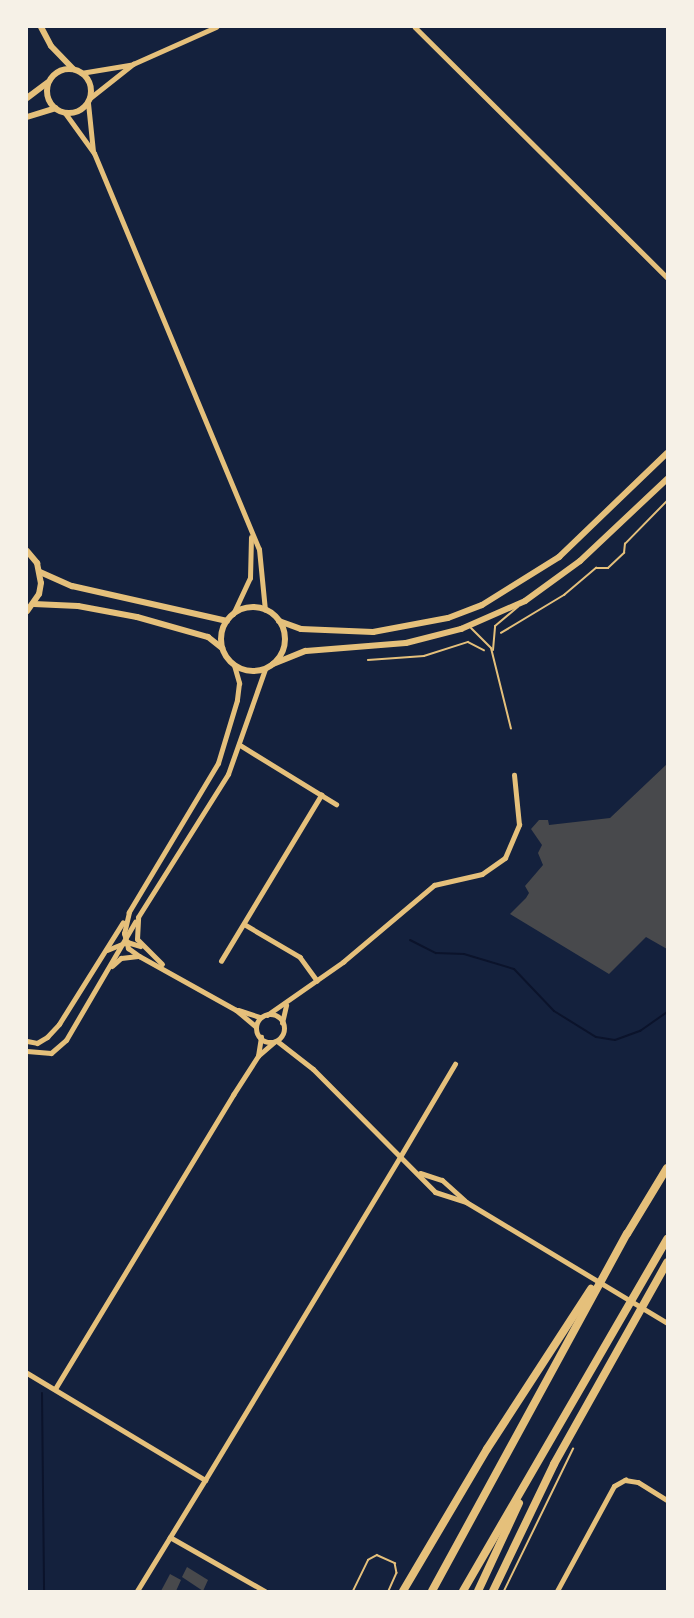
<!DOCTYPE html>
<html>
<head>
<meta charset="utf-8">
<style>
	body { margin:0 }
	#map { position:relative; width:694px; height:1618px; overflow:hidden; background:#14213d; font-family:"Space Grotesk",sans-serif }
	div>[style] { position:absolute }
	.stream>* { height:2px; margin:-1px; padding:0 1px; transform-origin:1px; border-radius:1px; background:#0b132b }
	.building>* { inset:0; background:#48494c }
	.path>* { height:1.5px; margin:-0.75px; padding:0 0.75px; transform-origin:0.75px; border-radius:0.75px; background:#e5c07b }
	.service>* { height:2px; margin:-1px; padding:0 1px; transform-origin:1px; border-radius:1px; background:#e5c07b }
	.minor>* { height:4.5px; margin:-2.25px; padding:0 2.25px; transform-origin:2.25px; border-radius:2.25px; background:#e5c07b }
	.tertiary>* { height:5px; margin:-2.5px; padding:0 2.5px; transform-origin:2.5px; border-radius:2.5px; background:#e5c07b }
	.tertiary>.ring { margin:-2.5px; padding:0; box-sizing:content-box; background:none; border:5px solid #e5c07b; border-radius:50% }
	.secondary>* { height:6px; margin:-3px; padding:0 3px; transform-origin:3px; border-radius:3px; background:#e5c07b }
	.secondary>.ring { margin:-3px; padding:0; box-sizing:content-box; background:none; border:6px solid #e5c07b; border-radius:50% }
	.motorway>* { height:8px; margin:-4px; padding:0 4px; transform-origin:4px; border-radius:4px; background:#e5c07b }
	span { translate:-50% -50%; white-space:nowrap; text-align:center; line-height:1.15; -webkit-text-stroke:5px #f6f1e7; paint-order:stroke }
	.frame { position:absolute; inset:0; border:28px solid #f6f1e7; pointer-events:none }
</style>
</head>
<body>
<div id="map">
	<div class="stream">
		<div style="left:410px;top:940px;width:29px;rotate:27deg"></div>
		<div style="left:436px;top:953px;width:28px;rotate:2deg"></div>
		<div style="left:464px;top:954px;width:52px;rotate:16.7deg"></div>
		<div style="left:514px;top:969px;width:58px;rotate:46.4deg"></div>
		<div style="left:554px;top:1011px;width:49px;rotate:31.8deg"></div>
		<div style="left:596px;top:1037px;width:19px;rotate:9deg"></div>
		<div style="left:615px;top:1040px;width:27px;rotate:-20deg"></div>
		<div style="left:640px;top:1031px;width:33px;rotate:-35deg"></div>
		<div style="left:42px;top:1393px;width:198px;rotate:89.4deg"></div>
	</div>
	<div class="building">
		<div style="clip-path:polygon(667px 764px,667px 949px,646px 937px,609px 974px,510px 914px,526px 898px,529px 893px,525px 886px,543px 865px,538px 853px,542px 845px,531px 829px,539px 820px,548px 820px,549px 825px,610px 818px)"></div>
		<div style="clip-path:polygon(187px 1567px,208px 1580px,203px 1591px,182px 1577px)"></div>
		<div style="clip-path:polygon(170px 1574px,181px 1580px,176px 1591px,161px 1591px)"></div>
	</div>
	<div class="path">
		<div style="left:501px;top:633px;width:74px;rotate:-31.1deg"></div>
		<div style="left:564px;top:595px;width:42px;rotate:-40.2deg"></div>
		<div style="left:596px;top:568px;width:12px"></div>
		<div style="left:608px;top:568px;width:22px;rotate:-43deg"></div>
		<div style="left:624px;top:553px;width:9px;rotate:-84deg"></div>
		<div style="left:625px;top:544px;width:60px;rotate:-45.7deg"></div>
		<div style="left:368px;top:660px;width:56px;rotate:-4.1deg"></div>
		<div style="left:424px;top:656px;width:46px;rotate:-17.7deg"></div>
		<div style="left:468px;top:642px;width:18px;rotate:27deg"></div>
		<div style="left:353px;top:1591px;width:34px;rotate:-64deg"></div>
		<div style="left:368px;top:1560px;width:10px;rotate:-29deg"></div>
		<div style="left:377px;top:1555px;width:20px;rotate:24deg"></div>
		<div style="left:395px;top:1563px;width:10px;rotate:79deg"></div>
		<div style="left:397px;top:1573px;width:20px;rotate:114deg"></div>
		<div style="left:504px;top:1591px;width:158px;rotate:-64.1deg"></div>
	</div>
	<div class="service">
		<div style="left:471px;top:628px;width:28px;rotate:45deg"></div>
		<div style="left:491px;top:648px;width:83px;rotate:76.1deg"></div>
		<div style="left:493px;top:650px;width:24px;rotate:-85deg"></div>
		<div style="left:495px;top:626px;width:30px;rotate:-40deg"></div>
	</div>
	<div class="minor">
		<div style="left:415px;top:27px;width:355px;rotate:44.8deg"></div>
		<div style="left:81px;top:73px;width:50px;rotate:-9.3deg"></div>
		<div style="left:90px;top:98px;width:55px;rotate:-38.3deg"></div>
		<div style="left:133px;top:64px;width:91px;rotate:-24deg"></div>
		<div style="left:240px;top:745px;width:113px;rotate:31.6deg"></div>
		<div style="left:244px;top:924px;width:65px;rotate:30.5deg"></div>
		<div style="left:300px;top:957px;width:29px;rotate:54deg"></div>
		<div style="left:221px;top:961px;width:194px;rotate:-58.9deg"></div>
		<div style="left:267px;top:1015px;width:93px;rotate:-34.9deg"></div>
		<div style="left:343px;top:962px;width:119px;rotate:-40.2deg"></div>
		<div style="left:434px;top:885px;width:49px;rotate:-12.9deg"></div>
		<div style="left:482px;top:874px;width:28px;rotate:-35deg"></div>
		<div style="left:505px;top:858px;width:36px;rotate:-67deg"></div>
		<div style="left:519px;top:825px;width:50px;rotate:-95.7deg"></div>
		<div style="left:282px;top:1023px;width:18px;rotate:-77deg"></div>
		<div style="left:258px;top:1056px;width:19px;rotate:-81deg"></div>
		<div style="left:400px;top:1157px;width:108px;rotate:-59.4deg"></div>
		<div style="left:55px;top:1389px;width:344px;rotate:-58.8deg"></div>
		<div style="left:233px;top:1095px;width:46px;rotate:-57.3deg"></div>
		<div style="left:258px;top:1056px;width:21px;rotate:-41deg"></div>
		<div style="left:170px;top:1537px;width:109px;rotate:29.6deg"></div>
		<div style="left:137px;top:1591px;width:130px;rotate:-58.5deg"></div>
		<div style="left:557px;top:1591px;width:119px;rotate:-61.5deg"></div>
		<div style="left:614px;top:1486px;width:13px;rotate:-29deg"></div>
		<div style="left:625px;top:1480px;width:13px;rotate:9deg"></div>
		<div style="left:638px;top:1482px;width:34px;rotate:32deg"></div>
	</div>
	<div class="tertiary">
		<div style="left:88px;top:103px;width:48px;rotate:84.1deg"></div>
		<div style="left:65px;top:113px;width:49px;rotate:54.1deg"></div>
		<div style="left:94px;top:153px;width:429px;rotate:67.4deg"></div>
		<div style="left:259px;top:549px;width:61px;rotate:84.4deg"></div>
		<div style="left:233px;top:614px;width:40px;rotate:-65deg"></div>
		<div style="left:250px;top:578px;width:41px;rotate:-88.6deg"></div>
		<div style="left:234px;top:665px;width:19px;rotate:74deg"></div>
		<div style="left:239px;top:683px;width:17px;rotate:97deg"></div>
		<div style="left:237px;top:700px;width:66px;rotate:106.8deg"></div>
		<div style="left:218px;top:763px;width:174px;rotate:120.9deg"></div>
		<div style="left:129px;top:912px;width:22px;rotate:103deg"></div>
		<div style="left:124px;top:933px;width:16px;rotate:75deg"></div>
		<div style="left:128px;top:948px;width:14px;rotate:36deg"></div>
		<div style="left:139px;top:956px;width:111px;rotate:29.1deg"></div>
		<div style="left:236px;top:1010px;width:26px;rotate:40deg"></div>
		<div style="left:107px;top:950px;width:22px;rotate:-22deg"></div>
		<div style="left:127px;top:942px;width:14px;rotate:17deg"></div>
		<div style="left:162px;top:964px;width:35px;rotate:-135deg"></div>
		<div style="left:137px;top:939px;width:22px;rotate:-87deg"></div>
		<div style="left:138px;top:917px;width:169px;rotate:-57.8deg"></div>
		<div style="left:228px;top:774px;width:111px;rotate:-70.6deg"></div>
		<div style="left:112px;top:966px;width:12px;rotate:-42deg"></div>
		<div style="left:121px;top:958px;width:17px;rotate:-7deg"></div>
		<div style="left:238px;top:1010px;width:23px;rotate:18deg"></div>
		<div class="ring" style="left:256px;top:1014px;width:23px;height:23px"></div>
		<div style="left:27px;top:1041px;width:10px;rotate:11deg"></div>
		<div style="left:37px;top:1043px;width:12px;rotate:-31deg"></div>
		<div style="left:47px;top:1037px;width:18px;rotate:-47deg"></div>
		<div style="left:59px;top:1024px;width:120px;rotate:-57.9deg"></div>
		<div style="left:277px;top:1041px;width:46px;rotate:37.9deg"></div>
		<div style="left:313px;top:1069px;width:173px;rotate:45.2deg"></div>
		<div style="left:435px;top:1192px;width:33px;rotate:18deg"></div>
		<div style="left:466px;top:1202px;width:235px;rotate:31deg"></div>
		<div style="left:27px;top:1051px;width:24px;rotate:5deg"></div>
		<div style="left:51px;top:1053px;width:20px;rotate:-41deg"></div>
		<div style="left:66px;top:1040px;width:137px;rotate:-59.7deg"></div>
		<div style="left:420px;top:1173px;width:23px;rotate:18deg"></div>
		<div style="left:442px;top:1180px;width:31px;rotate:42deg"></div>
		<div style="left:27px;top:1373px;width:208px;rotate:31deg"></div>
		<div style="left:205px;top:1480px;width:377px;rotate:-58.9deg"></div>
	</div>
	<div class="secondary">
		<div style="left:41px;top:27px;width:21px;rotate:62deg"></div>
		<div style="left:51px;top:46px;width:32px;rotate:46deg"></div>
		<div class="ring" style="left:47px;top:69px;width:38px;height:38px"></div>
		<div style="left:27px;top:98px;width:26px;rotate:-37deg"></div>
		<div style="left:27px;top:117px;width:30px;rotate:-17deg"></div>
		<div style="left:27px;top:551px;width:16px;rotate:50deg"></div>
		<div style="left:37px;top:563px;width:20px;rotate:79deg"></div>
		<div style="left:41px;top:583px;width:11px;rotate:100deg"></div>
		<div style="left:39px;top:594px;width:21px;rotate:125deg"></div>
		<div style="left:40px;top:572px;width:35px;rotate:24deg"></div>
		<div style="left:72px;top:586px;width:159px;rotate:12.7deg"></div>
		<div style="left:34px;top:604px;width:44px;rotate:2.6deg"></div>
		<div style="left:78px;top:606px;width:60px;rotate:10.6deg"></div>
		<div style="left:137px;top:617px;width:74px;rotate:15.7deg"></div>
		<div style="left:208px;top:637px;width:18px;rotate:38deg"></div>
		<div class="ring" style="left:221px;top:607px;width:58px;height:58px"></div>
		<div style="left:279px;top:621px;width:23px;rotate:20deg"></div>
		<div style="left:301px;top:629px;width:72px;rotate:2.4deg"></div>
		<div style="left:373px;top:632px;width:76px;rotate:-10.6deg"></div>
		<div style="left:448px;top:618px;width:36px;rotate:-21deg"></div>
		<div style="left:482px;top:605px;width:91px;rotate:-31.9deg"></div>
		<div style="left:559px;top:557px;width:150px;rotate:-43.9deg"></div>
		<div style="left:273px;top:664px;width:35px;rotate:-22deg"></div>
		<div style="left:306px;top:651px;width:100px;rotate:-4.6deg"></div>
		<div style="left:406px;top:643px;width:57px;rotate:-14.3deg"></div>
		<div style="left:461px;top:629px;width:70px;rotate:-23.6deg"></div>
		<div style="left:525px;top:601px;width:68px;rotate:-36deg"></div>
		<div style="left:580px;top:561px;width:120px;rotate:-43.3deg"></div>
	</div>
	<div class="motorway">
		<div style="left:403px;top:1591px;width:165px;rotate:-59.4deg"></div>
		<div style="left:487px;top:1449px;width:191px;rotate:-57deg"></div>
		<div style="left:432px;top:1591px;width:407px;rotate:-61.4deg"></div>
		<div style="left:627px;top:1234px;width:77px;rotate:-58.8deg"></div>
		<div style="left:463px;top:1591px;width:407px;rotate:-59.9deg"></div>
		<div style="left:478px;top:1591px;width:97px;rotate:-65deg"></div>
		<div style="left:493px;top:1591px;width:141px;rotate:-64.3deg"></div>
		<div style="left:554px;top:1464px;width:231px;rotate:-60.7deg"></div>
	</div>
	<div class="frame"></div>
</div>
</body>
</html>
